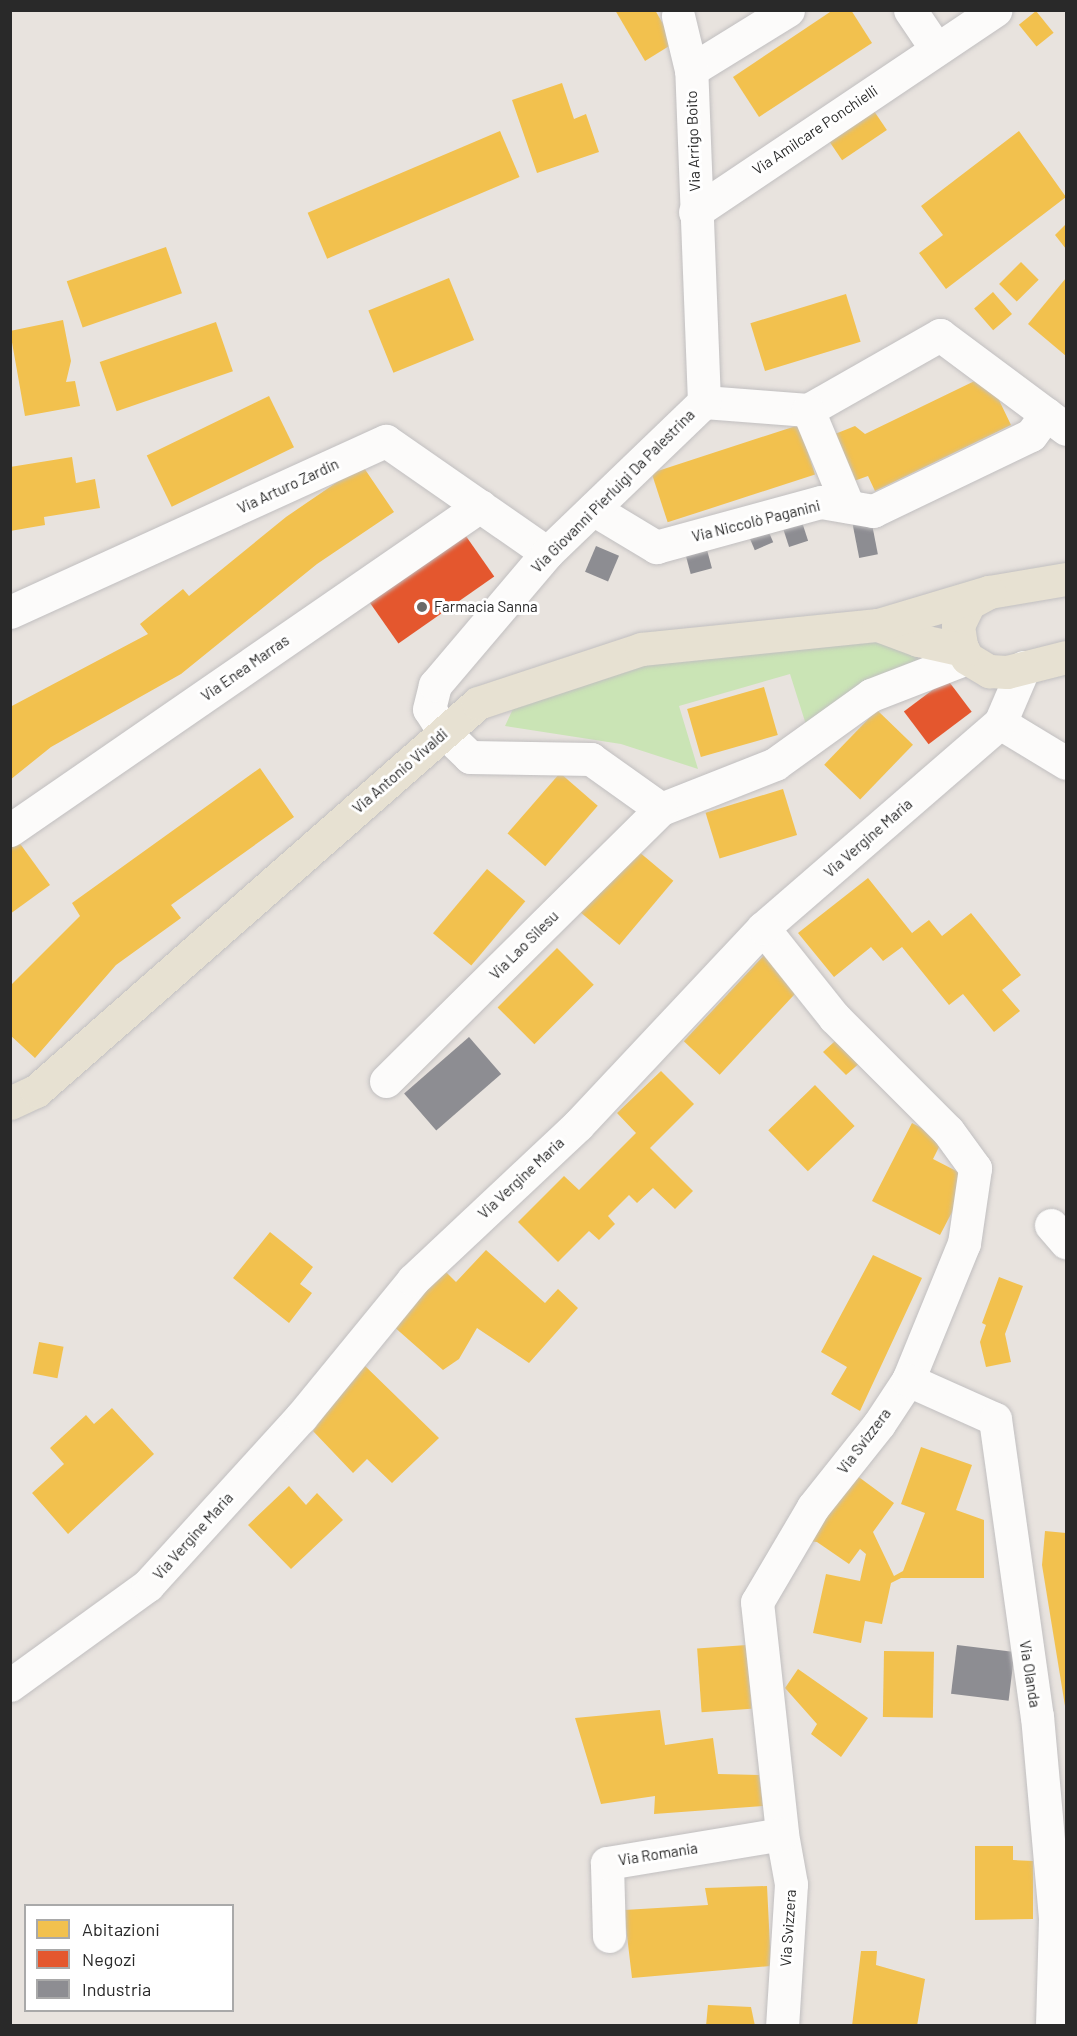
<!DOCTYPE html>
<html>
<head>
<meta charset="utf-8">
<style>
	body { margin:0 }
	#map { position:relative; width:1077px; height:2036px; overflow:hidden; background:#e8e3de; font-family:Barlow,sans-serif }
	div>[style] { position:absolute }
	.green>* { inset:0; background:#cae4b5 }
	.homes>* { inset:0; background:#f2c14e; transform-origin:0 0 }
	.shops>* { inset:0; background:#e4572e; transform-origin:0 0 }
	.industry>* { inset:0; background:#8d8d92; transform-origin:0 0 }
	.roads { filter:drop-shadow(0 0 2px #c1bfc0) drop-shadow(0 0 2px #c1bfc0) }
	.minor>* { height:33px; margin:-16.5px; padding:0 16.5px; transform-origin:16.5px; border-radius:16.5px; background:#fcfbfa }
	.major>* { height:33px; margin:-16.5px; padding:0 16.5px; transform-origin:16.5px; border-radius:16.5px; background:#e7e1d2 }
	.dots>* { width:16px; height:16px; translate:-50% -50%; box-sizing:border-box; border:3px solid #fff; border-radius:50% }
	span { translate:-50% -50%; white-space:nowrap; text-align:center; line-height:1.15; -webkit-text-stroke:6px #fff; paint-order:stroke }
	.street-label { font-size:15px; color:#292929 }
	.poi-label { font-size:15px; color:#292929 }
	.left { translate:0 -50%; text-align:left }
	.frame { position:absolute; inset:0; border:12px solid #292929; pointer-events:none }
	.legend { position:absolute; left:24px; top:1904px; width:210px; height:108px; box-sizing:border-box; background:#fff; border:2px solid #a9a9a9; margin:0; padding:8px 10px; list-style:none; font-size:18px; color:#292929 }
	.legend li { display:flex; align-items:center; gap:12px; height:30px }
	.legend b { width:30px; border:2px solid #a9a9a9 }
</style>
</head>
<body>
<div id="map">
	<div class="green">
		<div style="clip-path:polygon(857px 633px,932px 658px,808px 731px,790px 674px,679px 706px,698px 769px,621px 744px,505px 726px,519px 696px,642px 658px)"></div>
	</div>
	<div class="homes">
		<div style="clip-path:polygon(615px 10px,655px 10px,674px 43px,645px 61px)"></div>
		<div style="clip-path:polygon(833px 10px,851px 10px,872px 43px,759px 117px,733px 77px)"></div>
		<div style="left:1036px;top:11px;width:28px;height:22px;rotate:51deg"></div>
		<div style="clip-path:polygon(562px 83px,574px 119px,586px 114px,599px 152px,537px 173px,512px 100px)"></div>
		<div style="left:874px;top:111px;width:23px;height:54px;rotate:56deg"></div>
		<div style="left:500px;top:131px;width:50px;height:209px;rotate:67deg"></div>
		<div style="clip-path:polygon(1019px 131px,1066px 197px,946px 289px,919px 253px,943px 235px,921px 206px)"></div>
		<div style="clip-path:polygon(1066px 224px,1066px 249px,1055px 235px)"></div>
		<div style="left:166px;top:247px;width:49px;height:105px;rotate:71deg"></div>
		<div style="left:1021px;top:262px;width:25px;height:31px;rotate:45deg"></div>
		<div style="left:449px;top:278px;width:67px;height:87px;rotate:68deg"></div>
		<div style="clip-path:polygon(1066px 278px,1066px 356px,1028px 324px)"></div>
		<div style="left:993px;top:292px;width:29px;height:25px;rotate:49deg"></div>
		<div style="left:846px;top:294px;width:50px;height:100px;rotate:73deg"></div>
		<div style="clip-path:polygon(63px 320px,71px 361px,66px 382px,75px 381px,80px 406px,25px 416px,10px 331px)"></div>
		<div style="left:216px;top:322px;width:52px;height:123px;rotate:71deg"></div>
		<div style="clip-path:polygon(987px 375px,1011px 425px,875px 491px,868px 476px,854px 481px,835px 434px,855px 426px,865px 434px)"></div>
		<div style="left:269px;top:396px;width:57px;height:136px;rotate:64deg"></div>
		<div style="left:799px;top:425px;width:52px;height:155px;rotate:72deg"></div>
		<div style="clip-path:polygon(72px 457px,76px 483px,95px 479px,100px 508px,44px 517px,45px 525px,10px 531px,10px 467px)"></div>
		<div style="clip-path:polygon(362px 465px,394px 512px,317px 564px,181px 674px,51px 747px,10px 780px,10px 707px,148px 634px,140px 624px,183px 589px,189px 596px,286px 517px)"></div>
		<div style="left:764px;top:687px;width:50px;height:80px;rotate:74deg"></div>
		<div style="left:877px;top:710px;width:50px;height:76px;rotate:44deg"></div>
		<div style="clip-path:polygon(260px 768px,294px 817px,171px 905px,181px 918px,116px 965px,35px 1058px,10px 1035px,10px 986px,80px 916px,72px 903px)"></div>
		<div style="left:560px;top:773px;width:50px;height:80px;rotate:41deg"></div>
		<div style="left:783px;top:789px;width:48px;height:81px;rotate:73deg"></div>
		<div style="clip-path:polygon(13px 834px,50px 885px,10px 914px,10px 835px)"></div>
		<div style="left:632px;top:846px;width:54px;height:84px;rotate:40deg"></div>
		<div style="left:487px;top:869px;width:50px;height:84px;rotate:40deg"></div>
		<div style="clip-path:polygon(868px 878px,912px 933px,929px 920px,942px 936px,971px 913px,1021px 975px,1002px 990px,1020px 1011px,994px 1032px,963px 994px,949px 1005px,902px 947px,883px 961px,871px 947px,834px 977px,798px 933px)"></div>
		<div style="left:557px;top:948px;width:52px;height:84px;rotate:45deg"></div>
		<div style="left:767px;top:952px;width:49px;height:122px;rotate:43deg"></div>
		<div style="clip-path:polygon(845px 1032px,870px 1054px,846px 1075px,823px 1052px)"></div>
		<div style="clip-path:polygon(661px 1071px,694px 1104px,650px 1148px,693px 1191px,675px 1209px,653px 1188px,637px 1203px,629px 1195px,608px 1216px,615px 1224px,599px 1240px,589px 1231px,558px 1262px,518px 1222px,564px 1176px,579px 1190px,636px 1133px,617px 1113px)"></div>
		<div style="left:815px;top:1085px;width:57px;height:65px;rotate:46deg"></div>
		<div style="clip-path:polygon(912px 1123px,943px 1139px,933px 1159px,970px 1178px,940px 1235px,872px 1201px)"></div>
		<div style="clip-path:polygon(270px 1232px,313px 1267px,300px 1284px,312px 1293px,289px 1323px,233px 1278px)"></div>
		<div style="clip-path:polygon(486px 1250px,545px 1303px,558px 1289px,578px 1308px,529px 1363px,477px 1328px,459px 1359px,443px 1370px,392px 1325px,443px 1269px,456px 1282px)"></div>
		<div style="clip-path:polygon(873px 1255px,922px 1278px,860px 1411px,831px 1394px,847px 1367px,821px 1352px)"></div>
		<div style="clip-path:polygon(999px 1277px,1023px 1286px,1005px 1334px,1011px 1362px,986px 1367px,980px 1342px,986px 1325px,982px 1323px)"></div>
		<div style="left:39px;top:1342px;width:25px;height:32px;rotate:11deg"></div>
		<div style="clip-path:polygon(362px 1363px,439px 1438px,392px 1483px,367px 1459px,353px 1473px,313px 1431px)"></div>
		<div style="clip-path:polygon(112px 1408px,154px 1454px,68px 1534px,32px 1493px,64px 1464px,50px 1448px,86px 1415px,94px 1424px)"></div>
		<div style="clip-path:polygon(921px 1447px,972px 1465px,956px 1510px,984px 1520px,984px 1578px,901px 1578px,891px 1583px,882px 1624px,865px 1621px,861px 1643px,813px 1633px,826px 1574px,860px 1581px,866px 1554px,860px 1549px,849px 1564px,817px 1542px,808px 1541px,856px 1475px,894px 1503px,873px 1532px,894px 1576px,903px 1571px,925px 1513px,901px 1504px)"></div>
		<div style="clip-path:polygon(289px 1486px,306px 1505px,317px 1493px,343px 1520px,291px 1569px,248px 1525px)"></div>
		<div style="clip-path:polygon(1045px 1531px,1066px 1533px,1066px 1712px,1042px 1565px)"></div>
		<div style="left:747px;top:1645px;width:64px;height:50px;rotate:86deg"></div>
		<div style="left:884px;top:1651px;width:50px;height:66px;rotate:1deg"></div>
		<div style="clip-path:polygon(798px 1669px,868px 1718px,841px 1757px,811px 1734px,817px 1724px,785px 1688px)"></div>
		<div style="clip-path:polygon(660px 1710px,665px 1745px,713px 1738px,718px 1774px,759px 1775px,763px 1806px,654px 1814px,655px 1796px,601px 1804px,575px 1718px)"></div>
		<div style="clip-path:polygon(975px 1846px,1013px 1846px,1013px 1860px,1033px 1861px,1033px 1919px,975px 1920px)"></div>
		<div style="clip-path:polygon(767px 1886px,771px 1966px,632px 1978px,624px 1910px,708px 1905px,705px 1888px)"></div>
		<div style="clip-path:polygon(861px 1951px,877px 1951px,876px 1965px,925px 1979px,917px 2026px,852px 2026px)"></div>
		<div style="clip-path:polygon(708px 2005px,751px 2007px,755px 2026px,706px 2026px)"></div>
	</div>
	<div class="shops">
		<div style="left:461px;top:529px;width:58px;height:117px;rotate:55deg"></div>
		<div style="left:947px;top:679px;width:41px;height:54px;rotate:53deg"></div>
	</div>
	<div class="industry">
		<div style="left:801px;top:519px;width:23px;height:20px;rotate:72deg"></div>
		<div style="left:871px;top:519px;width:36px;height:19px;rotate:79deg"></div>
		<div style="left:765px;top:523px;width:21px;height:20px;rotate:67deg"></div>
		<div style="left:596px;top:546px;width:25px;height:28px;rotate:23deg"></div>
		<div style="left:706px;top:546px;width:23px;height:22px;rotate:75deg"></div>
		<div style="left:469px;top:1037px;width:49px;height:86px;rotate:49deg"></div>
		<div style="left:957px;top:1645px;width:58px;height:49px;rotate:7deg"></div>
	</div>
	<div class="roads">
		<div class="minor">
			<div style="left:910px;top:10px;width:45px;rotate:56deg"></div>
			<div style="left:691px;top:70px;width:114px;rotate:-31.7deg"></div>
			<div style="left:695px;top:212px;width:362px;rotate:-33.9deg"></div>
			<div style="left:704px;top:402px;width:104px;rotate:4.4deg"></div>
			<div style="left:808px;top:410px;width:152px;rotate:-29.6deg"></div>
			<div style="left:940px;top:335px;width:157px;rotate:36.7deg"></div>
			<div style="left:808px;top:410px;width:104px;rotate:67.4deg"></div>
			<div style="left:593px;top:509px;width:74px;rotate:31.1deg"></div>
			<div style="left:656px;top:547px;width:171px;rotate:-15.3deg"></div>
			<div style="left:821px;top:502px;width:53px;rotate:9.8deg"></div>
			<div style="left:873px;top:511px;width:175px;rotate:-25.7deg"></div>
			<div style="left:1031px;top:435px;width:26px;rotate:-54deg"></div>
			<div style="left:10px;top:612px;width:413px;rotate:-24.5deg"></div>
			<div style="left:386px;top:441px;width:196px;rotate:34.8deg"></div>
			<div style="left:1000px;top:723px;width:77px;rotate:31.2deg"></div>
			<div style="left:661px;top:809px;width:123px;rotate:-21.5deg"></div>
			<div style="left:775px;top:764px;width:118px;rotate:-35.7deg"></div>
			<div style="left:871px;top:695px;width:103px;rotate:-21.1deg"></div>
			<div style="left:10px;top:830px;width:571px;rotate:-34.58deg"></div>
			<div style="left:763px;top:928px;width:114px;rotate:51.4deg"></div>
			<div style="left:834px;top:1017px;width:161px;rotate:45deg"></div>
			<div style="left:948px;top:1131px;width:46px;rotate:53.9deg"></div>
			<div style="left:975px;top:1168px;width:76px;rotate:98.3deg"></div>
			<div style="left:964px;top:1243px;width:148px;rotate:112.2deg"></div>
			<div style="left:908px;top:1380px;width:53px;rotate:123.4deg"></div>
			<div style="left:879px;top:1424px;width:106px;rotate:128.5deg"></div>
			<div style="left:813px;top:1507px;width:110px;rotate:120.5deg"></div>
			<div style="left:757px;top:1602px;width:233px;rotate:83.8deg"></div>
			<div style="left:782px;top:1834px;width:51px;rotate:79.8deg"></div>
			<div style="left:791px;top:1884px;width:142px;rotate:93.6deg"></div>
			<div style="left:386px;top:1081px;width:387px;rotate:-44.7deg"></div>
			<div style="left:661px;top:809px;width:86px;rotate:-144.5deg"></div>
			<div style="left:591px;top:759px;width:121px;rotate:-179.1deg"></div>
			<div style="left:470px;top:757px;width:36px;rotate:-136deg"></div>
			<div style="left:444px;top:732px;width:27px;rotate:-123deg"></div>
			<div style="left:429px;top:709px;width:25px;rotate:-76deg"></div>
			<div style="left:435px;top:685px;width:173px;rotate:-49.7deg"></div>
			<div style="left:547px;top:553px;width:218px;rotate:-43.9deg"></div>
			<div style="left:704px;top:402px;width:332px;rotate:-92.2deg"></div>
			<div style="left:691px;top:70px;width:56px;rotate:-103.5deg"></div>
			<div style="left:1051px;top:1225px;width:23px;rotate:49deg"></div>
			<div style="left:908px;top:1380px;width:95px;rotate:24.1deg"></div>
			<div style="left:995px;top:1419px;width:300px;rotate:82deg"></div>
			<div style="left:1037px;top:1716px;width:203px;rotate:84.9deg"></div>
			<div style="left:1055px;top:1918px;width:108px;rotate:91.6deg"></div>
			<div style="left:10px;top:1685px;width:170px;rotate:-35.9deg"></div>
			<div style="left:148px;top:1585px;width:227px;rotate:-47.7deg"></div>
			<div style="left:301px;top:1417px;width:177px;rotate:-50.7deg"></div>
			<div style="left:413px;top:1280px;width:226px;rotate:-43.2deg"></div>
			<div style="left:578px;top:1125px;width:270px;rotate:-46.8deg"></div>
			<div style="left:763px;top:928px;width:313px;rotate:-40.9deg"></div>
			<div style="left:1000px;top:723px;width:61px;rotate:-66.8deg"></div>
			<div style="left:609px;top:1936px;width:73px;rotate:-91.6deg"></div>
			<div style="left:607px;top:1863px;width:177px;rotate:-9.4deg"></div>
		</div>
		<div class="major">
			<div style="left:1066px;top:579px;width:78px;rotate:170.4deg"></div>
			<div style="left:989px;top:592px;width:23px;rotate:151deg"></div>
			<div style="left:969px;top:603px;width:25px;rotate:116deg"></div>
			<div style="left:958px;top:626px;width:20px;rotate:81deg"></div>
			<div style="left:961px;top:646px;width:13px;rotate:63deg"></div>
			<div style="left:967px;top:658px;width:26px;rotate:31deg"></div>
			<div style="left:989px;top:671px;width:18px;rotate:3deg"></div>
			<div style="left:1007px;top:672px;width:61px;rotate:-14.3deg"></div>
			<div style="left:878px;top:625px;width:43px;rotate:20.6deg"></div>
			<div style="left:918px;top:640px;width:46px;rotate:12.5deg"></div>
			<div style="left:10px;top:1103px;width:29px;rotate:-25deg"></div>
			<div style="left:36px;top:1091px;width:588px;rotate:-41.28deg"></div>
			<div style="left:478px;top:703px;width:172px;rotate:-18.3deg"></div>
			<div style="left:641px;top:649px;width:238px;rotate:-5.8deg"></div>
			<div style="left:878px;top:625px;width:116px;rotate:-16.6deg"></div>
		</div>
	</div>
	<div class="dots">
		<div style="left:422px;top:607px;background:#6c6a68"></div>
	</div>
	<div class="street-label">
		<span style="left:815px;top:130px;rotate:-34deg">Via Amilcare Ponchielli</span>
		<span style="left:693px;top:141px;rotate:-92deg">Via Arrigo Boito</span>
		<span style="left:288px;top:486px;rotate:-25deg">Via Arturo Zardin</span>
		<span style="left:613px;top:491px;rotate:-45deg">Via Giovanni Pierluigi Da Palestrina</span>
		<span style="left:756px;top:521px;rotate:-14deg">Via Niccolò Paganini</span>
		<span style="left:245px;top:668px;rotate:-35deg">Via Enea Marras</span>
		<span style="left:400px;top:771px;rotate:-41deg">Via Antonio Vivaldi</span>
		<span style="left:868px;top:838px;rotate:-41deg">Via Vergine Maria</span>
		<span style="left:524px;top:945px;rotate:-45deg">Via Lao Silesu</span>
		<span style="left:521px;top:1178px;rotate:-43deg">Via Vergine Maria</span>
		<span style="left:864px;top:1441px;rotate:-53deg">Via Svizzera</span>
		<span style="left:193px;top:1536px;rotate:-48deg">Via Vergine Maria</span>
		<span style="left:1030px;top:1674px;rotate:81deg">Via Olanda</span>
		<span style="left:658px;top:1854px;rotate:-9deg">Via Romania</span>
		<span style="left:788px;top:1928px;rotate:-86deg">Via Svizzera</span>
	</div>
	<div class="poi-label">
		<span class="left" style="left:434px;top:607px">Farmacia Sanna</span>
	</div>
	<div class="frame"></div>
	<ul class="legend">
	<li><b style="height:16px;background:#f2c14e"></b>Abitazioni</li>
	<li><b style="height:16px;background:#e4572e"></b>Negozi</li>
	<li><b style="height:16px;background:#8d8d92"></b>Industria</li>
	</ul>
</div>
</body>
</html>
